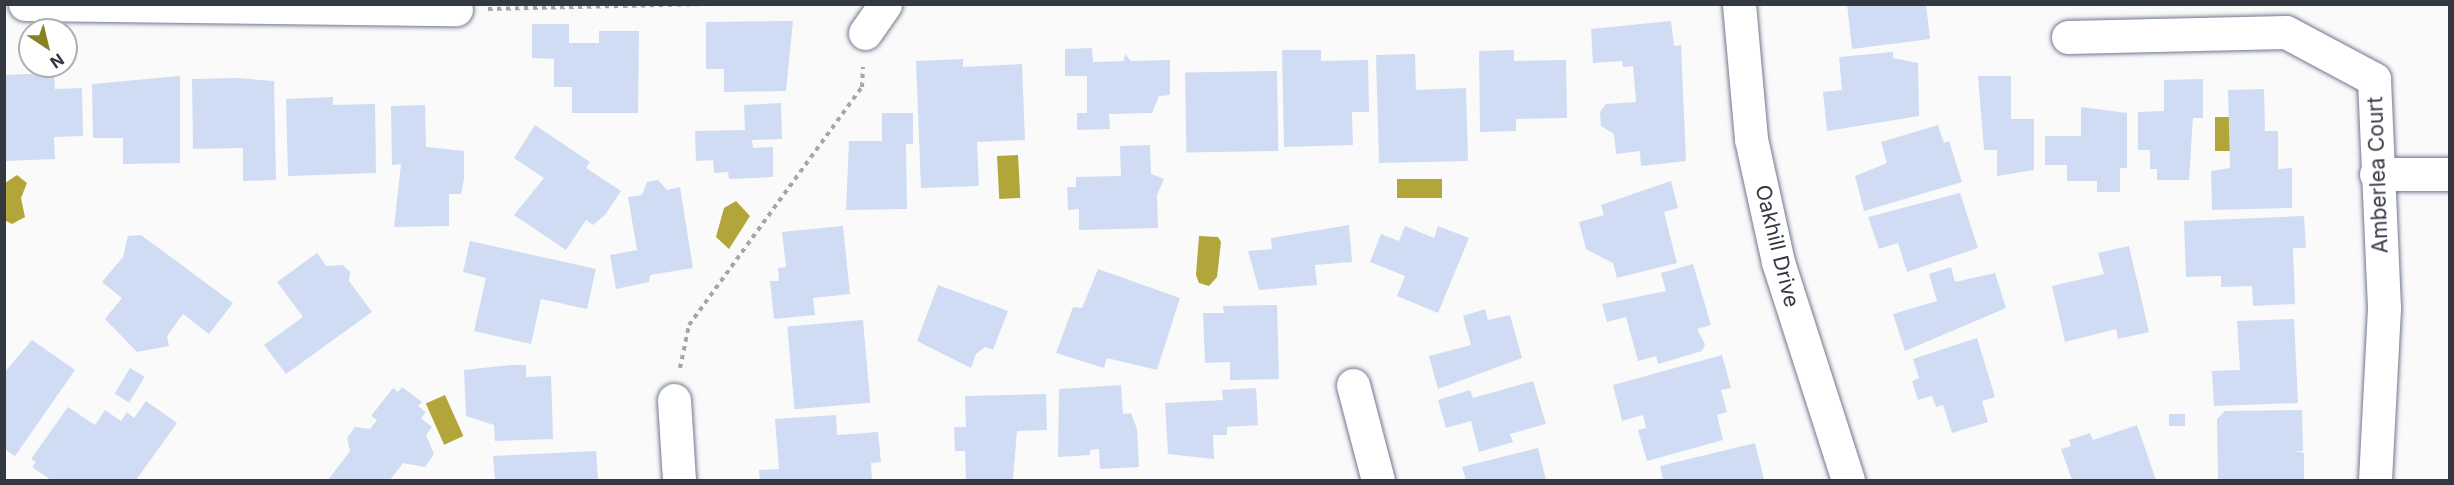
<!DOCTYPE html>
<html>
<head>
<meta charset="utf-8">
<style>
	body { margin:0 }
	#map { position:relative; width:2454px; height:485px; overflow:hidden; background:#fafafa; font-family:Inter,sans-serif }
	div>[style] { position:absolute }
	.water>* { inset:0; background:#b2a539; transform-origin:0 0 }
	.building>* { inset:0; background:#d0dcf3; transform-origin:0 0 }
	.path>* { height:4px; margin-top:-2px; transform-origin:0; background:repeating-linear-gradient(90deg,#a4a6aa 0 4.5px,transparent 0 9px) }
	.roads { filter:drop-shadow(0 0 2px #6f7a8e) drop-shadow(0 0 2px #6f7a8e) }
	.minor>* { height:33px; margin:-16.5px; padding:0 16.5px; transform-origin:16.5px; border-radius:16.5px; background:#fff }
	span { translate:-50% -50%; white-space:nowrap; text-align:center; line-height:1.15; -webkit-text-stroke:6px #fff; paint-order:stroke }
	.street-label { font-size:21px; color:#333841 }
	.frame { position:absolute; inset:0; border:6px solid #333841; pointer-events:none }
	.north { position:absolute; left:18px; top:18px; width:60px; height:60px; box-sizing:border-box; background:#fff; border:2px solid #adafb3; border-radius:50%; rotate:145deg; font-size:16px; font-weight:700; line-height:24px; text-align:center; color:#333841 }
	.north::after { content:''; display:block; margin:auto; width:21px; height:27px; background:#8a8026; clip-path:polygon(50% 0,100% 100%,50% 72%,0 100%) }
</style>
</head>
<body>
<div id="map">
	<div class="water">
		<div style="left:2215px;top:117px;width:17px;height:34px"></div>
		<div style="left:1018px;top:155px;width:43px;height:21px;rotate:87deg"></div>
		<div style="clip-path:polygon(17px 175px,27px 183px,21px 198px,25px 217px,12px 224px,6px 221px,5px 183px)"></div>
		<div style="left:1397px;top:179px;width:45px;height:19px"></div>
		<div style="clip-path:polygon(736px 201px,750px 216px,729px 249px,716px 237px,724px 208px)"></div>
		<div style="clip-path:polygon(1199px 236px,1218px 237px,1221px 242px,1217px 277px,1209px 286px,1199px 283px,1196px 275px)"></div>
		<div style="left:445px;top:395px;width:45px;height:21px;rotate:66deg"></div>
	</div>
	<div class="building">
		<div style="clip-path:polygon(1847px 4px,1926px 4px,1930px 39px,1852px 49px)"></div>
		<div style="clip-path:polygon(793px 21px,786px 91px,724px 92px,724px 69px,706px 69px,706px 22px)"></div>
		<div style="clip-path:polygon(1671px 21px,1674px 46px,1681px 45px,1686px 161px,1641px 166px,1640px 151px,1616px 154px,1614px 134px,1601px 126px,1600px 112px,1606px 104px,1636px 102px,1633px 66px,1623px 67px,1622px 61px,1593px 63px,1591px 29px)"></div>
		<div style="clip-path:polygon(532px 24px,569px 24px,569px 43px,599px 43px,599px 31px,639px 31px,638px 113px,572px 113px,572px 87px,554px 87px,554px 59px,532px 58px)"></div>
		<div style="clip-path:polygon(1092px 48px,1093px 62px,1124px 61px,1125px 54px,1131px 61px,1170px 60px,1170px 95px,1159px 96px,1152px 113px,1109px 114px,1110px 129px,1077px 130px,1077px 113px,1087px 113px,1087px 76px,1065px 76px,1065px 49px)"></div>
		<div style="clip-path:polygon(1282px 50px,1321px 50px,1321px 61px,1368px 60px,1369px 112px,1352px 112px,1353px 145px,1284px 147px)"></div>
		<div style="clip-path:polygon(1514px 50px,1514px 61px,1566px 60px,1567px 118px,1516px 119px,1516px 131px,1480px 132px,1479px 51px)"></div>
		<div style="clip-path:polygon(1893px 52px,1893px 58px,1918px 63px,1919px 116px,1827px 131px,1823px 92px,1842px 90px,1839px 57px)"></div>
		<div style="clip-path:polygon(1415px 54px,1416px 90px,1466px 88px,1468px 161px,1379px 163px,1376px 55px)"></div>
		<div style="clip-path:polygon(963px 59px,963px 67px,1022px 64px,1025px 140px,977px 142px,979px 186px,921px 188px,916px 61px)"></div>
		<div style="left:1277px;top:71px;width:80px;height:92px;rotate:89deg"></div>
		<div style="clip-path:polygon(54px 73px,55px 89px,82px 88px,83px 136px,54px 137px,55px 159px,5px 161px,5px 75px)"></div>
		<div style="clip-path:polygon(180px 76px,180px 163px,123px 164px,123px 138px,93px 138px,92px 84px)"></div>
		<div style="clip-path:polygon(1978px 76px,2011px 76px,2011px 119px,2034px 119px,2034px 170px,1997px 176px,1997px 150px,1984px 150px)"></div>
		<div style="clip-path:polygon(236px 78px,274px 81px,276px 180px,243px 181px,243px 148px,193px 149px,192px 79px)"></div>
		<div style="clip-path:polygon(2203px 79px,2203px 118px,2193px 118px,2189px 180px,2157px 180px,2157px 169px,2150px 169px,2150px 150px,2138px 150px,2138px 112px,2164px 111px,2164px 80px)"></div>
		<div style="clip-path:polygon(2264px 89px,2265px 131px,2278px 131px,2278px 169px,2292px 168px,2292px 208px,2212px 210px,2211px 171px,2230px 168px,2228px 90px)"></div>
		<div style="clip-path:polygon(333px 97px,333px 105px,375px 104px,376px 173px,288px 176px,286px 99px)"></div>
		<div style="clip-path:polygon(781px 103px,782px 139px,752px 140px,753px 148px,773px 147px,773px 177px,729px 179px,728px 172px,714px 173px,713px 160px,696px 161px,695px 131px,745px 130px,744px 105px)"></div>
		<div style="clip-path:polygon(425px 105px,426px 147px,464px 151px,464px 179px,461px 194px,449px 194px,449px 226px,394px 227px,401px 164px,392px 165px,391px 106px)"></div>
		<div style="clip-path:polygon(2081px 107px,2127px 113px,2127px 168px,2120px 168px,2120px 192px,2097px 192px,2097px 181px,2067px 181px,2067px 165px,2045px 165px,2045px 136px,2081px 136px)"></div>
		<div style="clip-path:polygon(882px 113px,913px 113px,913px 144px,906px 144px,907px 209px,846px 210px,849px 141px,882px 141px)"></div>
		<div style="clip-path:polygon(535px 125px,590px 162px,586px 168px,621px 191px,605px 215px,593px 225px,586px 220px,566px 250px,514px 215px,544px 178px,514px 158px)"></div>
		<div style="clip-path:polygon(1938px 125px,1944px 143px,1949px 141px,1962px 182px,1864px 211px,1855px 176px,1887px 163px,1881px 142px)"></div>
		<div style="clip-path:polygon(1150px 145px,1151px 174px,1164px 179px,1157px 195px,1158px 228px,1079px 230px,1079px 209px,1068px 210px,1067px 187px,1076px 187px,1076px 177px,1121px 176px,1120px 146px)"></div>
		<div style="clip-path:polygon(658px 180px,667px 190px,680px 187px,693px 268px,650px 275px,649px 282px,616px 289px,610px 255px,637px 250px,628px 197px,642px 195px,647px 182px)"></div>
		<div style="clip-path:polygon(1671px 181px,1678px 208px,1664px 212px,1677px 263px,1617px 278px,1613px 263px,1586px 249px,1579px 222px,1604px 215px,1601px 205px)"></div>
		<div style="clip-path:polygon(1960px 193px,1978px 248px,1907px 272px,1898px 243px,1879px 249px,1868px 217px)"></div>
		<div style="clip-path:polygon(2304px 216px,2306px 248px,2293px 248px,2295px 304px,2253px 306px,2252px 286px,2221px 287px,2221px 276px,2186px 277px,2184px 221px)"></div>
		<div style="clip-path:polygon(1349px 225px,1352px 262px,1315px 265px,1317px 285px,1259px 290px,1248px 251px,1272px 249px,1271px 238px)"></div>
		<div style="clip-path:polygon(843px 226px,850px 294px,813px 298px,815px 315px,774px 319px,770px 281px,779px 281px,778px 268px,786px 267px,782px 232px)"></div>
		<div style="clip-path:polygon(1405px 226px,1434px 238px,1438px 226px,1469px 238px,1438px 313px,1397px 296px,1405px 276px,1370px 262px,1381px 234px,1399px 241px)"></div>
		<div style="clip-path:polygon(141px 235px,233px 303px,209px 334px,183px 314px,167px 336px,169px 346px,137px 352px,105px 319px,122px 298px,102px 282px,123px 257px,128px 236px)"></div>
		<div style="clip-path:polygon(470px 241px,596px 269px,587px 309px,541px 299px,531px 344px,474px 331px,486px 278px,463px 272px)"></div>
		<div style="clip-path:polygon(2129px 246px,2149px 332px,2118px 339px,2116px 329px,2065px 342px,2052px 286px,2104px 274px,2098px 253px)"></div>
		<div style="clip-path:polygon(317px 253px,326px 266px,343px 265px,350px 272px,349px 281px,372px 312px,286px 374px,264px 345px,303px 317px,277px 282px)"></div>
		<div style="clip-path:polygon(1693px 264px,1711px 325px,1697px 329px,1705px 344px,1702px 351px,1658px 364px,1656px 356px,1638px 361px,1626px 317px,1607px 322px,1602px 304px,1666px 291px,1661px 273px)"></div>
		<div style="clip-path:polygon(1951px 267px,1955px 282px,1995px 273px,2006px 308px,1905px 351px,1893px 314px,1937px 301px,1929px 274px)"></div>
		<div style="clip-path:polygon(1098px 269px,1180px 298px,1157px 370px,1107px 358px,1104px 368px,1056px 353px,1073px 307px,1082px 308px)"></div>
		<div style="clip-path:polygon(938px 285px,1008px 311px,993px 350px,985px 347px,976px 354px,971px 368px,917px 341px)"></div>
		<div style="clip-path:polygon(1277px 305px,1279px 379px,1230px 380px,1230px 362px,1205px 363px,1203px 313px,1224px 313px,1223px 306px)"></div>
		<div style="clip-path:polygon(1485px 309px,1488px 320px,1510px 315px,1522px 358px,1438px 389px,1429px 356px,1471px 345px,1463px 316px)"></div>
		<div style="clip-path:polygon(2294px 319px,2298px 403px,2214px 406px,2212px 371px,2240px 370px,2237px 321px)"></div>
		<div style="left:863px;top:320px;width:83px;height:76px;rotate:85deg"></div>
		<div style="clip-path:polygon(1977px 338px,1995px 397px,1982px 401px,1988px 422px,1952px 433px,1943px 405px,1936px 407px,1932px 396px,1918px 400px,1912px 381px,1919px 378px,1913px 359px)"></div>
		<div style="clip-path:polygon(32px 340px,75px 370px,15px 456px,4px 449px,4px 373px)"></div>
		<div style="clip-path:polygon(1722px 355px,1731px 388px,1721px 390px,1727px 412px,1717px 415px,1723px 440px,1647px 461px,1638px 430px,1646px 428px,1643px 415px,1622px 421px,1613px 385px)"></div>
		<div style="clip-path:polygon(510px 365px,526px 365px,526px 377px,551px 376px,553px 439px,495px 441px,494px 425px,466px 416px,464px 370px)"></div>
		<div style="left:130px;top:368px;width:17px;height:30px;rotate:31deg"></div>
		<div style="clip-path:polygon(1533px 381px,1546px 424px,1510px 434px,1513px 442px,1479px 452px,1471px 421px,1446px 428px,1438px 400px,1470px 390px,1473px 398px)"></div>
		<div style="clip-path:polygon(1121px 385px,1123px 414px,1131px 413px,1137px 429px,1139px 467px,1100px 469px,1099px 449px,1090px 450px,1090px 455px,1058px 457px,1059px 389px)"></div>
		<div style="clip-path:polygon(402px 387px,422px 402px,418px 406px,426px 412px,421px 418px,432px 427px,426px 435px,434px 454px,425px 467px,403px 463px,390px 480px,328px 480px,350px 451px,347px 438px,355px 427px,370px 429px,377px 420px,371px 416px,393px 388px,398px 392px)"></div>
		<div style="clip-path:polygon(1256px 388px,1258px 425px,1227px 427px,1227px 435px,1213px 435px,1214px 459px,1168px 454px,1165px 403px,1223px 400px,1222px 390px)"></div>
		<div style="clip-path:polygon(1046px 394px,1047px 430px,1017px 431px,1013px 479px,966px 480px,965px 451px,955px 451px,954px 427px,966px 427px,965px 396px)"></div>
		<div style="clip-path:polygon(146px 401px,177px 423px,136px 480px,51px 480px,32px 467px,36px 462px,31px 459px,68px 407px,95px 425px,105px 410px,121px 421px,127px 412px,134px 418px)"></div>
		<div style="clip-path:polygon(2302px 410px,2303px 451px,2295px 451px,2304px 453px,2304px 480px,2218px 480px,2217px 419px,2225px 411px)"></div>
		<div style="left:2169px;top:414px;width:16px;height:12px"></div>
		<div style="clip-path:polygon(836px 415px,837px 435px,878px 432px,881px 462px,871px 463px,872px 480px,760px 480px,759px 470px,779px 469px,775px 419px)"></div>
		<div style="clip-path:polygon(2137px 425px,2156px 480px,2072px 480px,2061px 449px,2071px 446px,2069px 440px,2090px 433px,2093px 440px)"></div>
		<div style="clip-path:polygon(1755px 443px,1764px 479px,1663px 480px,1660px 466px)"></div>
		<div style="clip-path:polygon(1538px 448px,1546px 480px,1466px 480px,1462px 467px)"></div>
		<div style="clip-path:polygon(596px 451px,598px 480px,495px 480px,493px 456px)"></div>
	</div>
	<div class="path">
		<div style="left:488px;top:9px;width:221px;rotate:-1.3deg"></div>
		<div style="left:680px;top:368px;width:44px;rotate:-78.2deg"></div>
		<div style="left:689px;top:325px;width:294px;rotate:-54deg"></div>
		<div style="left:862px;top:87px;width:20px;rotate:-87deg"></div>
	</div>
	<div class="roads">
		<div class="minor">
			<div style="left:25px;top:4px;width:431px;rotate:0.7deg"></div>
			<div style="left:1739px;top:4px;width:136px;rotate:84.9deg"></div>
			<div style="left:1751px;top:139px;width:126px;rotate:77.6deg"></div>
			<div style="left:1778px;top:262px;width:229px;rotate:72.2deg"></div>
			<div style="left:865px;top:33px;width:35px;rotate:-55deg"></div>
			<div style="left:2068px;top:37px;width:218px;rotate:-1.3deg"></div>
			<div style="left:2286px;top:32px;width:100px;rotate:28.1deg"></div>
			<div style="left:2374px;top:79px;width:229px;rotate:87.5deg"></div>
			<div style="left:2384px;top:308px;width:172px;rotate:93deg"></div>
			<div style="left:2376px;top:174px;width:74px"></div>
			<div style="left:1353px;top:385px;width:98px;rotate:75.3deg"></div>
			<div style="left:674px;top:400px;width:80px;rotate:86.4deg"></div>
		</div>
	</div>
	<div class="street-label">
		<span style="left:2378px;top:175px;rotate:-92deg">Amberlea Court</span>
		<span style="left:1777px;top:246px;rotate:76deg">Oakhill Drive</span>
	</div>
	<div class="frame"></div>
	<div class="north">N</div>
</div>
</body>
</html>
